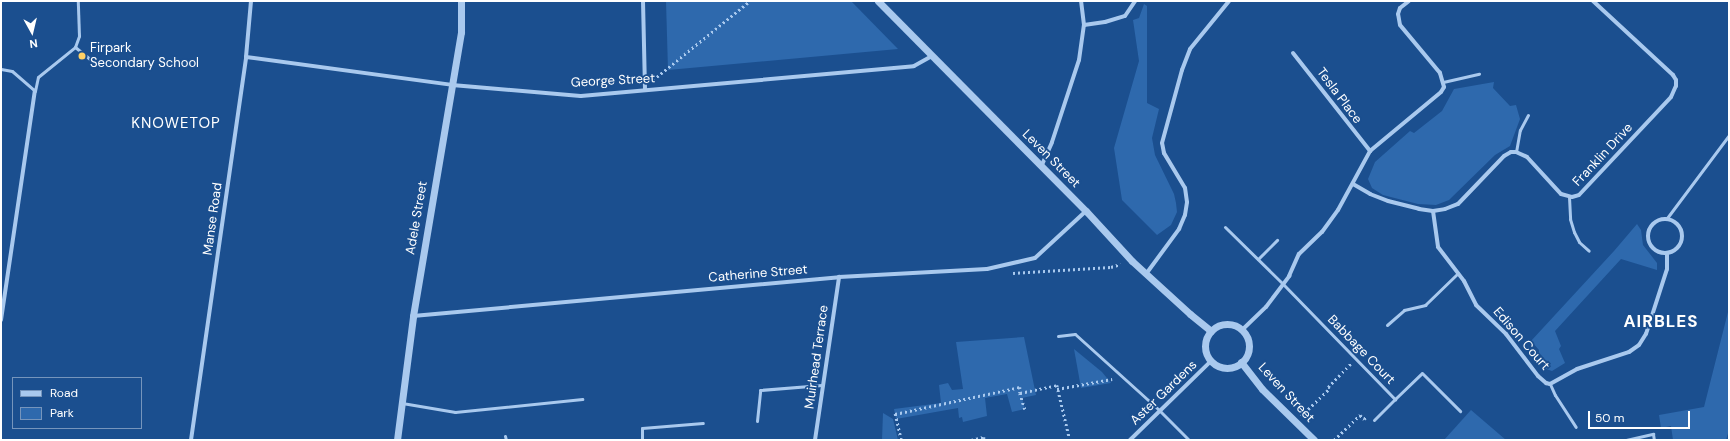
<!DOCTYPE html>
<html>
<head>
<meta charset="utf-8">
<style>
	body { margin:0 }
	#map { position:relative; width:1730px; height:441px; overflow:hidden; background:#1b4f8f; font-family:"DM Sans",sans-serif }
	div>[style] { position:absolute }
	.green>* { inset:0; background:#2e69ad }
	.path>* { height:2.5px; margin-top:-1.25px; transform-origin:0; background:repeating-linear-gradient(90deg,#a9c9ee 0 2px,transparent 0 5px) }
	.service>* { height:3px; margin:-1.5px; padding:0 1.5px; transform-origin:1.5px; border-radius:1.5px; background:#a9c9ee }
	.minor>* { height:4px; margin:-2px; padding:0 2px; transform-origin:2px; border-radius:2px; background:#a9c9ee }
	.minor>.ring { margin:-2px; padding:0; box-sizing:content-box; background:none; border:4px solid #a9c9ee; border-radius:50% }
	.tertiary>* { height:7px; margin:-3.5px; padding:0 3.5px; transform-origin:3.5px; border-radius:3.5px; background:#a9c9ee }
	.tertiary>.ring { margin:-3.5px; padding:0; box-sizing:content-box; background:none; border:7px solid #a9c9ee; border-radius:50% }
	.dots>* { width:11px; height:11px; translate:-50% -50%; box-sizing:border-box; border:2px solid #1b4f8f; border-radius:50% }
	span { translate:-50% -50%; white-space:nowrap; text-align:center; line-height:1.15; -webkit-text-stroke:3.5px #1b4f8f; paint-order:stroke }
	.poi-label { font-size:13px; color:#fff }
	.left { translate:0 -50%; text-align:left }
	.street-label { font-size:13px; color:#fff }
	.quarter-label { font-size:15px; color:#fff; letter-spacing:1px }
	.district-label { font-size:17px; color:#fff; font-weight:700; letter-spacing:1px }
	.frame { position:absolute; inset:0; border:2px solid #fff; pointer-events:none }
	.legend { position:absolute; left:12px; top:377px; width:130px; height:52px; box-sizing:border-box; background:#1b4f8f; border:1px solid #7695bc; margin:0; padding:5px 7px; list-style:none; font-size:12px; color:#fff }
	.legend li { display:flex; align-items:center; gap:8px; height:20px }
	.legend b { width:20px; border:1px solid #7695bc }
	.north { position:absolute; left:12px; top:12px; width:40px; height:40px; -webkit-text-stroke:3px #1b4f8f; paint-order:stroke; rotate:172deg; font-size:11px; font-weight:700; line-height:16px; text-align:center; color:#fff }
	.north::after { content:''; display:block; margin:auto; width:14px; height:18px; background:#fff; clip-path:polygon(50% 0,100% 100%,50% 72%,0 100%) }
	.scale { position:absolute; left:1588px; top:411px; width:102px; height:18px; box-sizing:border-box; border:2px solid #fff; border-top:0; padding-left:5px; font-size:12px; line-height:14px; white-space:nowrap; color:#fff; -webkit-text-stroke:3px #1b4f8f; paint-order:stroke }
</style>
</head>
<body>
<div id="map">
	<div class="green">
		<div style="clip-path:polygon(666px 1px,851px 1px,898px 49px,668px 70px)"></div>
		<div style="clip-path:polygon(1144px 4px,1147px 6px,1147px 103px,1159px 109px,1152px 138px,1155px 155px,1174px 194px,1176px 203px,1177px 212px,1171px 225px,1157px 235px,1122px 200px,1114px 148px,1139px 61px,1133px 20px,1139px 18px)"></div>
		<div style="clip-path:polygon(1494px 82px,1493px 88px,1510px 106px,1516px 105px,1520px 119px,1510px 146px,1495px 155px,1449px 200px,1436px 205px,1418px 204px,1383px 195px,1372px 188px,1368px 179px,1375px 162px,1410px 131px,1414px 133px,1442px 111px,1454px 89px)"></div>
		<div style="clip-path:polygon(1637px 224px,1641px 230px,1643px 245px,1657px 263px,1657px 270px,1621px 259px,1555px 331px,1561px 346px,1559px 349px,1565px 363px,1552px 371px,1546px 369px,1539px 358px,1539px 350px,1531px 341px,1614px 251px)"></div>
		<div style="clip-path:polygon(1729px 308px,1729px 430px,1726px 440px,1673px 440px,1671px 426px,1661px 428px,1659px 415px,1704px 407px)"></div>
		<div style="clip-path:polygon(1024px 337px,1036px 395px,1022px 398px,1025px 409px,1012px 412px,1007px 394px,985px 398px,987px 416px,963px 422px,962px 417px,959px 418px,958px 408px,896px 419px,894px 409px,941px 403px,939px 385px,948px 383px,952px 390px,963px 389px,956px 342px)"></div>
		<div style="clip-path:polygon(1074px 349px,1102px 372px,1111px 383px,1081px 388px)"></div>
		<div style="clip-path:polygon(1471px 410px,1506px 440px,1444px 440px)"></div>
		<div style="clip-path:polygon(883px 413px,893px 419px,898px 440px,882px 440px)"></div>
	</div>
	<div class="path">
		<div style="left:653px;top:80px;width:125px;rotate:-39.2deg"></div>
		<div style="left:1013px;top:273px;width:98px;rotate:-3.5deg"></div>
		<div style="left:1111px;top:267px;width:10px;rotate:-17deg"></div>
		<div style="left:1057px;top:389px;width:56px;rotate:-10.3deg"></div>
		<div style="left:1020px;top:393px;width:17px;rotate:73deg"></div>
		<div style="left:1301px;top:416px;width:40px;rotate:-44deg"></div>
		<div style="left:1330px;top:388px;width:2px;rotate:-153deg"></div>
		<div style="left:1328px;top:387px;width:33px;rotate:-46deg"></div>
		<div style="left:901px;top:440px;width:27px;rotate:-103deg"></div>
		<div style="left:895px;top:414px;width:128px;rotate:-12.2deg"></div>
		<div style="left:1020px;top:387px;width:6px;rotate:90deg"></div>
		<div style="left:1020px;top:393px;width:38px;rotate:-12deg"></div>
		<div style="left:1057px;top:385px;width:57px;rotate:76.7deg"></div>
		<div style="left:971px;top:440px;width:13px;rotate:-13deg"></div>
		<div style="left:984px;top:437px;width:3px;rotate:90deg"></div>
		<div style="left:1334px;top:440px;width:36px;rotate:-44deg"></div>
		<div style="left:1360px;top:415px;width:6px;rotate:45deg"></div>
		<div style="left:1364px;top:419px;width:4px;rotate:-45deg"></div>
	</div>
	<div class="service">
		<div style="left:75px;top:47px;width:27px;rotate:39deg"></div>
		<div style="left:1px;top:69px;width:11px;rotate:10deg"></div>
		<div style="left:12px;top:71px;width:30px;rotate:41deg"></div>
		<div style="left:35px;top:91px;width:14px;rotate:-78deg"></div>
		<div style="left:38px;top:77px;width:48px;rotate:-39deg"></div>
		<div style="left:75px;top:47px;width:12px;rotate:-70deg"></div>
		<div style="left:79px;top:36px;width:35px;rotate:-92deg"></div>
		<div style="left:1443px;top:82px;width:37px;rotate:-13deg"></div>
		<div style="left:1516px;top:152px;width:22px;rotate:-80deg"></div>
		<div style="left:1520px;top:130px;width:17px;rotate:-62deg"></div>
		<div style="left:1569px;top:197px;width:22px;rotate:87deg"></div>
		<div style="left:1570px;top:219px;width:14px;rotate:73deg"></div>
		<div style="left:1574px;top:232px;width:11px;rotate:63deg"></div>
		<div style="left:1579px;top:242px;width:13px;rotate:42deg"></div>
		<div style="left:1667px;top:218px;width:104px;rotate:-53.2deg"></div>
		<div style="left:1225px;top:227px;width:81px;rotate:44.5deg"></div>
		<div style="left:1283px;top:284px;width:161px;rotate:45.8deg"></div>
		<div style="left:1395px;top:399px;width:37px;rotate:-44deg"></div>
		<div style="left:1422px;top:373px;width:54px;rotate:45deg"></div>
		<div style="left:1258px;top:259px;width:27px;rotate:-45deg"></div>
		<div style="left:1387px;top:325px;width:23px;rotate:-41deg"></div>
		<div style="left:1404px;top:310px;width:22px;rotate:-13deg"></div>
		<div style="left:1425px;top:305px;width:46px;rotate:-44.1deg"></div>
		<div style="left:1058px;top:336px;width:17px;rotate:-7deg"></div>
		<div style="left:1075px;top:334px;width:113px;rotate:42.1deg"></div>
		<div style="left:1159px;top:410px;width:42px;rotate:45deg"></div>
		<div style="left:1550px;top:384px;width:12px;rotate:66deg"></div>
		<div style="left:1555px;top:395px;width:38px;rotate:57deg"></div>
		<div style="left:402px;top:403px;width:54px;rotate:9.6deg"></div>
		<div style="left:455px;top:412px;width:128px;rotate:-5.8deg"></div>
		<div style="left:1374px;top:420px;width:30px;rotate:-45deg"></div>
		<div style="left:757px;top:421px;width:31px;rotate:-84deg"></div>
		<div style="left:760px;top:390px;width:62px;rotate:-4.6deg"></div>
		<div style="left:505px;top:436px;width:4px;rotate:76deg"></div>
		<div style="left:642px;top:440px;width:12px;rotate:-90deg"></div>
		<div style="left:642px;top:428px;width:61px;rotate:-4.7deg"></div>
		<div style="left:1626px;top:440px;width:28px;rotate:-13deg"></div>
		<div style="left:1653px;top:434px;width:6px;rotate:81deg"></div>
	</div>
	<div class="minor">
		<div style="left:643px;top:1px;width:89px;rotate:88.7deg"></div>
		<div style="left:1084px;top:25px;width:21px;rotate:-8deg"></div>
		<div style="left:1105px;top:22px;width:21px;rotate:-17deg"></div>
		<div style="left:1125px;top:16px;width:18px;rotate:-56deg"></div>
		<div style="left:1293px;top:53px;width:125px;rotate:51.8deg"></div>
		<div style="left:246px;top:57px;width:208px;rotate:7.7deg"></div>
		<div style="left:452px;top:85px;width:129px;rotate:4.9deg"></div>
		<div style="left:581px;top:96px;width:334px;rotate:-5.1deg"></div>
		<div style="left:914px;top:66px;width:21px;rotate:-29deg"></div>
		<div style="left:1041px;top:167px;width:27px;rotate:-66deg"></div>
		<div style="left:1052px;top:142px;width:86px;rotate:-71.8deg"></div>
		<div style="left:1079px;top:60px;width:35px;rotate:-82deg"></div>
		<div style="left:1084px;top:25px;width:24px;rotate:-97deg"></div>
		<div style="left:1353px;top:184px;width:20px;rotate:30deg"></div>
		<div style="left:1370px;top:194px;width:19px;rotate:21deg"></div>
		<div style="left:1388px;top:201px;width:32px;rotate:14deg"></div>
		<div style="left:1419px;top:209px;width:14px;rotate:8deg"></div>
		<div style="left:1433px;top:211px;width:12px;rotate:-9deg"></div>
		<div style="left:1445px;top:209px;width:14px;rotate:-21deg"></div>
		<div style="left:1458px;top:204px;width:66px;rotate:-46.2deg"></div>
		<div style="left:1504px;top:156px;width:8px;rotate:-30deg"></div>
		<div style="left:1511px;top:152px;width:5px"></div>
		<div style="left:1516px;top:152px;width:12px;rotate:24deg"></div>
		<div style="left:1527px;top:157px;width:50px;rotate:47.4deg"></div>
		<div style="left:1561px;top:194px;width:11px;rotate:15deg"></div>
		<div style="left:1572px;top:197px;width:7px;rotate:-16deg"></div>
		<div style="left:1579px;top:195px;width:134px;rotate:-46.8deg"></div>
		<div style="left:1671px;top:97px;width:12px;rotate:-66deg"></div>
		<div style="left:1676px;top:86px;width:6px;rotate:-90deg"></div>
		<div style="left:1676px;top:80px;width:6px;rotate:-121deg"></div>
		<div style="left:1673px;top:75px;width:109px;rotate:-137.2deg"></div>
		<div style="left:1433px;top:211px;width:36px;rotate:82deg"></div>
		<div style="left:1438px;top:247px;width:43px;rotate:52.6deg"></div>
		<div style="left:1464px;top:281px;width:27px;rotate:63deg"></div>
		<div style="left:1476px;top:305px;width:42px;rotate:44deg"></div>
		<div style="left:1506px;top:334px;width:53px;rotate:52.7deg"></div>
		<div style="left:1538px;top:376px;width:11px;rotate:41deg"></div>
		<div style="left:1546px;top:383px;width:4px;rotate:14deg"></div>
		<div style="left:1550px;top:384px;width:31px;rotate:-29deg"></div>
		<div style="left:1577px;top:369px;width:55px;rotate:-18.1deg"></div>
		<div style="left:1629px;top:352px;width:12px;rotate:-35deg"></div>
		<div style="left:1639px;top:345px;width:13px;rotate:-58deg"></div>
		<div style="left:1646px;top:334px;width:68px;rotate:-72.1deg"></div>
		<div style="left:1667px;top:269px;width:15px;rotate:-90deg"></div>
		<div class="ring" style="left:1648px;top:219px;width:30px;height:30px"></div>
		<div style="left:1146px;top:274px;width:56px;rotate:-53.7deg"></div>
		<div style="left:1179px;top:229px;width:15px;rotate:-67deg"></div>
		<div style="left:1185px;top:215px;width:13px;rotate:-81deg"></div>
		<div style="left:1187px;top:202px;width:14px;rotate:-98deg"></div>
		<div style="left:1185px;top:188px;width:41px;rotate:-121deg"></div>
		<div style="left:1164px;top:153px;width:10px;rotate:-101deg"></div>
		<div style="left:1162px;top:143px;width:76px;rotate:-74.7deg"></div>
		<div style="left:1182px;top:70px;width:22px;rotate:-69deg"></div>
		<div style="left:1190px;top:49px;width:62px;rotate:-50.9deg"></div>
		<div style="left:413px;top:316px;width:428px;rotate:-5.2deg"></div>
		<div style="left:839px;top:277px;width:148px;rotate:-3.1deg"></div>
		<div style="left:987px;top:269px;width:49px;rotate:-12.9deg"></div>
		<div style="left:1035px;top:258px;width:69px;rotate:-42.7deg"></div>
		<div style="left:1px;top:320px;width:232px;rotate:-81.6deg"></div>
		<div style="left:1242px;top:330px;width:33px;rotate:-44deg"></div>
		<div style="left:1266px;top:307px;width:39px;rotate:-53deg"></div>
		<div style="left:1289px;top:276px;width:24px;rotate:-66deg"></div>
		<div style="left:1299px;top:254px;width:32px;rotate:-44deg"></div>
		<div style="left:1322px;top:232px;width:27px;rotate:-54deg"></div>
		<div style="left:1338px;top:210px;width:67px;rotate:-61.5deg"></div>
		<div style="left:1370px;top:151px;width:92px;rotate:-39.7deg"></div>
		<div style="left:1441px;top:92px;width:6px;rotate:-59deg"></div>
		<div style="left:1444px;top:87px;width:15px;rotate:-106deg"></div>
		<div style="left:1440px;top:73px;width:62px;rotate:-129.8deg"></div>
		<div style="left:1400px;top:25px;width:11px;rotate:-100deg"></div>
		<div style="left:1398px;top:14px;width:6px;rotate:-72deg"></div>
		<div style="left:1400px;top:8px;width:11px;rotate:-38deg"></div>
		<div style="left:191px;top:440px;width:387px;rotate:-81.8deg"></div>
		<div style="left:246px;top:57px;width:56px;rotate:-84.9deg"></div>
		<div style="left:815px;top:440px;width:165px;rotate:-81.6deg"></div>
		<div style="left:1130px;top:440px;width:113px;rotate:-44.3deg"></div>
	</div>
	<div class="tertiary">
		<div style="left:878px;top:1px;width:296px;rotate:45.3deg"></div>
		<div style="left:1086px;top:211px;width:68px;rotate:47.4deg"></div>
		<div style="left:1132px;top:261px;width:79px;rotate:42.4deg"></div>
		<div style="left:1190px;top:314px;width:27px;rotate:39deg"></div>
		<div class="ring" style="left:1205px;top:324px;width:37px;height:37px"></div>
		<div style="left:1241px;top:362px;width:34px;rotate:52deg"></div>
		<div style="left:1262px;top:389px;width:73px;rotate:44.4deg"></div>
		<div style="left:397px;top:440px;width:125px;rotate:-82.6deg"></div>
		<div style="left:413px;top:316px;width:288px;rotate:-80.4deg"></div>
		<div style="left:461px;top:32px;width:31px;rotate:-90deg"></div>
	</div>
	<div class="dots">
		<div style="left:82px;top:56px;background:#ffd166"></div>
	</div>
	<div class="poi-label">
		<span class="left" style="left:90px;top:56px">Firpark<br>Secondary School</span>
	</div>
	<div class="street-label">
		<span style="left:613px;top:81px;rotate:-3deg">George Street</span>
		<span style="left:1339px;top:96px;rotate:53deg">Tesla Place</span>
		<span style="left:1603px;top:155px;rotate:-47deg">Franklin Drive</span>
		<span style="left:1051px;top:159px;rotate:45deg">Leven Street</span>
		<span style="left:417px;top:218px;rotate:-80deg">Adele Street</span>
		<span style="left:213px;top:219px;rotate:-82deg">Manse Road</span>
		<span style="left:758px;top:274px;rotate:-5deg">Catherine Street</span>
		<span style="left:1521px;top:339px;rotate:49deg">Edison Court</span>
		<span style="left:1361px;top:350px;rotate:46deg">Babbage Court</span>
		<span style="left:817px;top:357px;rotate:-82deg">Muirhead Terrace</span>
		<span style="left:1164px;top:393px;rotate:-44deg">Aster Gardens</span>
		<span style="left:1286px;top:393px;rotate:47deg">Leven Street</span>
	</div>
	<div class="quarter-label">
		<span style="left:176px;top:124px">KNOWETOP</span>
	</div>
	<div class="district-label">
		<span style="left:1661px;top:322px">AIRBLES</span>
	</div>
	<div class="frame"></div>
	<ul class="legend">
	<li><b style="height:5px;background:#a9c9ee"></b>Road</li>
	<li><b style="height:11px;background:#2e69ad"></b>Park</li>
	</ul>
	<div class="north">N</div>
	<div class="scale">50 m</div>
</div>
</body>
</html>
